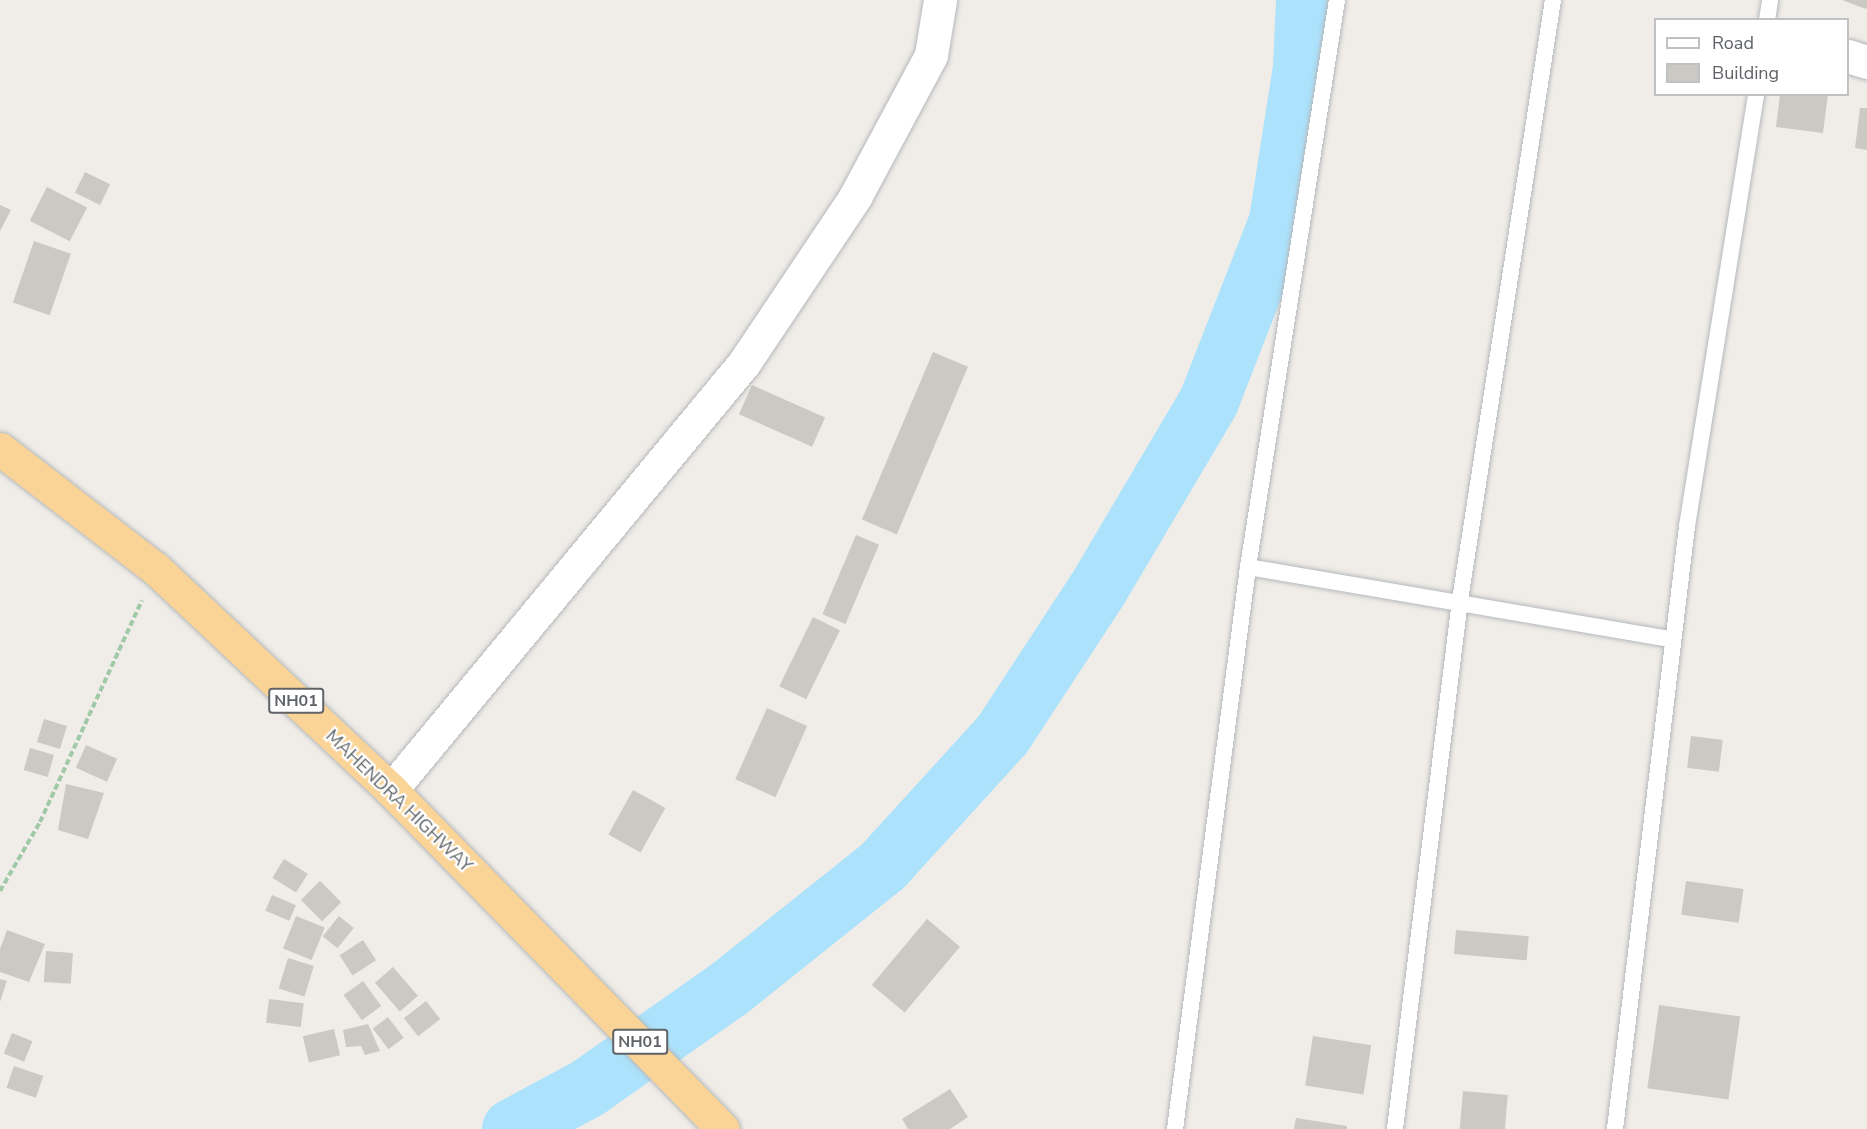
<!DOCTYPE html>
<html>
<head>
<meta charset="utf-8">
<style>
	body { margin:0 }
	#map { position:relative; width:1867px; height:1129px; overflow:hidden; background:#f0ede8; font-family:"Nunito Sans",sans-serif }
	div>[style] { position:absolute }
	.river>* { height:60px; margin:-30px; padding:0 30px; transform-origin:30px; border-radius:30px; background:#ace2fc }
	.building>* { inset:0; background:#ccc8c4; transform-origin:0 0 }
	.path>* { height:4px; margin-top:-2px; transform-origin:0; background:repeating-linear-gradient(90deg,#a0caa7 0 6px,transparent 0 9px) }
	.roads { filter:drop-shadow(0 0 2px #b5b8bb) drop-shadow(0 0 2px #b5b8bb) }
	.lane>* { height:16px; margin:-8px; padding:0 8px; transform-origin:8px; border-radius:8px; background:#fff }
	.street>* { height:33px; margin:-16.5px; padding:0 16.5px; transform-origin:16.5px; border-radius:16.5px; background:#fff }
	.highway>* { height:33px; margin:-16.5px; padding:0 16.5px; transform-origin:16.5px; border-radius:16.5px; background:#f9d496 }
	span { translate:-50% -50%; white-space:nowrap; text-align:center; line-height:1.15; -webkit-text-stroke:4.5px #fff; paint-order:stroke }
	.shield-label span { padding:2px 4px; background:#fff; border:2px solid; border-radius:4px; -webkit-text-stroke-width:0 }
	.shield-label { font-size:16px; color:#5f6367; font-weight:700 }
	.street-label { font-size:18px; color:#5f6367 }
	.legend { position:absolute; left:1654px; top:18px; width:195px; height:78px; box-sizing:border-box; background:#fff; border:2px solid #bfc1c2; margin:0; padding:8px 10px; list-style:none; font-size:18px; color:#5f6367 }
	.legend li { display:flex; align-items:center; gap:12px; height:30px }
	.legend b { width:30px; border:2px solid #bfc1c2 }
</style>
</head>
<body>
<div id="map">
	<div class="river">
		<div style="left:512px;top:1129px;width:86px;rotate:-28.3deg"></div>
		<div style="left:588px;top:1088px;width:172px;rotate:-35.1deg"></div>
		<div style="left:729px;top:989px;width:197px;rotate:-38.6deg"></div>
		<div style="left:883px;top:866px;width:178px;rotate:-47.7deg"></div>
		<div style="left:1003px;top:734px;width:173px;rotate:-56.8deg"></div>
		<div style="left:1098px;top:589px;width:218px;rotate:-59.4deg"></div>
		<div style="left:1209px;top:401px;width:193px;rotate:-68.7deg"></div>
		<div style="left:1279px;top:221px;width:156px;rotate:-81.1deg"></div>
		<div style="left:1303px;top:67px;width:67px;rotate:-87.4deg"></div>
	</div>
	<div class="building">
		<div style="clip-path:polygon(1842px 0,1867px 0,1867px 7px,1866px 9px)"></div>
		<div style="clip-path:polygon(1780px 94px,1828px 94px,1823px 133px,1776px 127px)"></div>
		<div style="clip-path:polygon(1860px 108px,1867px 108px,1867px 150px,1855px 148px)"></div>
		<div style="left:85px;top:172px;width:28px;height:23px;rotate:26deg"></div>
		<div style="left:47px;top:187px;width:45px;height:38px;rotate:27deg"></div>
		<div style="clip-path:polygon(0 205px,11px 210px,0 231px)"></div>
		<div style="left:34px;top:241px;width:39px;height:65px;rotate:19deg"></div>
		<div style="left:933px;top:352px;width:38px;height:182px;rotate:23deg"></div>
		<div style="left:752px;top:385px;width:80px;height:32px;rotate:24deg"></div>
		<div style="left:856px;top:535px;width:25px;height:86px;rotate:23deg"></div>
		<div style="left:813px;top:617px;width:30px;height:77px;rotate:26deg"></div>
		<div style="left:767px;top:708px;width:44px;height:78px;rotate:24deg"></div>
		<div style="left:44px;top:719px;width:24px;height:24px;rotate:17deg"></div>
		<div style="left:1691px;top:736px;width:32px;height:32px;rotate:7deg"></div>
		<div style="left:86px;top:745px;width:34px;height:25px;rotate:24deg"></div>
		<div style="left:30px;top:748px;width:25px;height:23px;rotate:16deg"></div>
		<div style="clip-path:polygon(66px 784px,104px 793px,88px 839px,58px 830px)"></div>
		<div style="left:633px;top:790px;width:37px;height:51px;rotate:29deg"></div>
		<div style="left:284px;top:859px;width:28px;height:22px;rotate:32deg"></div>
		<div style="left:320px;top:881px;width:30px;height:27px;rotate:45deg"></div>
		<div style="left:1686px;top:881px;width:58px;height:34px;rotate:8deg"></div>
		<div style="left:272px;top:895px;width:26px;height:17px;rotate:23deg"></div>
		<div style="left:296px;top:916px;width:31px;height:35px;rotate:22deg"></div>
		<div style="left:339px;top:916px;width:19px;height:26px;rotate:39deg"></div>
		<div style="left:927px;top:919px;width:43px;height:86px;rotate:40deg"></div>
		<div style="clip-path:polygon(7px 930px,45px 944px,29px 982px,0 972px,0 949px)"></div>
		<div style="left:1456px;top:930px;width:73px;height:24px;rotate:5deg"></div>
		<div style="left:363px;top:940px;width:24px;height:28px;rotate:57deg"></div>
		<div style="left:46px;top:951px;width:27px;height:31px;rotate:4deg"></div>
		<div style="left:288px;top:958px;width:27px;height:32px;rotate:17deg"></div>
		<div style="left:393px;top:967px;width:38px;height:24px;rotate:49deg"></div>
		<div style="clip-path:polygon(0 979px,7px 981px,0 1002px)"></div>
		<div style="left:363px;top:981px;width:31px;height:24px;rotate:54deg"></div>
		<div style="left:269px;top:999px;width:35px;height:24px;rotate:7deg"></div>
		<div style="left:426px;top:1001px;width:23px;height:28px;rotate:52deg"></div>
		<div style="left:1659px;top:1005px;width:82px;height:84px;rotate:8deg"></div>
		<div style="left:388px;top:1017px;width:26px;height:19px;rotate:53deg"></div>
		<div style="clip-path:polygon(368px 1024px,380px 1051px,365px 1055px,361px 1046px,346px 1047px,343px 1030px)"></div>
		<div style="left:334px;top:1029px;width:27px;height:32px;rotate:77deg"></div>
		<div style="left:12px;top:1033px;width:22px;height:22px;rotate:22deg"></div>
		<div style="left:1313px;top:1036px;width:59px;height:50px;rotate:9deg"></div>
		<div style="left:14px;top:1066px;width:31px;height:23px;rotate:19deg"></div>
		<div style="clip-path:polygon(950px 1089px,968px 1117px,950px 1129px,908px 1129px,902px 1119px)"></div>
		<div style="left:1463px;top:1091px;width:45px;height:38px;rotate:5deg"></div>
		<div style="clip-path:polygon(1296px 1118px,1347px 1126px,1347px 1129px,1294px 1129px)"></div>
	</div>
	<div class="path">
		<div style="left:0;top:891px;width:80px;rotate:-59.9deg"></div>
		<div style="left:40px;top:822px;width:244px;rotate:-65.3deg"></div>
	</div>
	<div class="roads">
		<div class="lane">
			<div style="left:1767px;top:20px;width:20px;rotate:-81deg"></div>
			<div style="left:1248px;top:567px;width:431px;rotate:9.7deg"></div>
			<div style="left:1175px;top:1129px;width:567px;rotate:-82.6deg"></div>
			<div style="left:1248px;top:567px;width:574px;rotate:-81.08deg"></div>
			<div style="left:1395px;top:1129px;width:533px;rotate:-82.99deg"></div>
			<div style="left:1460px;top:600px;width:607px;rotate:-81.19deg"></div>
			<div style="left:1615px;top:1129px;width:607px;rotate:-83.19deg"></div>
			<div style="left:1687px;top:526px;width:437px;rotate:-80.9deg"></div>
		</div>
		<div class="street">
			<div style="left:1848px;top:56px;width:20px;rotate:18deg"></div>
			<div style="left:391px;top:790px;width:554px;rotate:-50.42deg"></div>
			<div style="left:744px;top:363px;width:200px;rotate:-56.2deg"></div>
			<div style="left:855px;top:197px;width:161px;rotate:-61.8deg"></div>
			<div style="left:931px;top:55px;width:56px;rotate:-80.7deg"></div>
		</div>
		<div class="highway">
			<div style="left:0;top:449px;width:197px;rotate:37.6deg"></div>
			<div style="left:156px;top:569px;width:323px;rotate:43.2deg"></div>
			<div style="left:391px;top:790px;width:474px;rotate:45.6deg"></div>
		</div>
	</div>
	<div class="shield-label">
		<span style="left:296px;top:701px">NH01</span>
		<span style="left:640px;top:1042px">NH01</span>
	</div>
	<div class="street-label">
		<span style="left:399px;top:801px;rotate:44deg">MAHENDRA HIGHWAY</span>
	</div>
	<ul class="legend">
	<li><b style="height:8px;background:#fff"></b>Road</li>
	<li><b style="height:16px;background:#ccc8c4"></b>Building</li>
	</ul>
</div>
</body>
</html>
